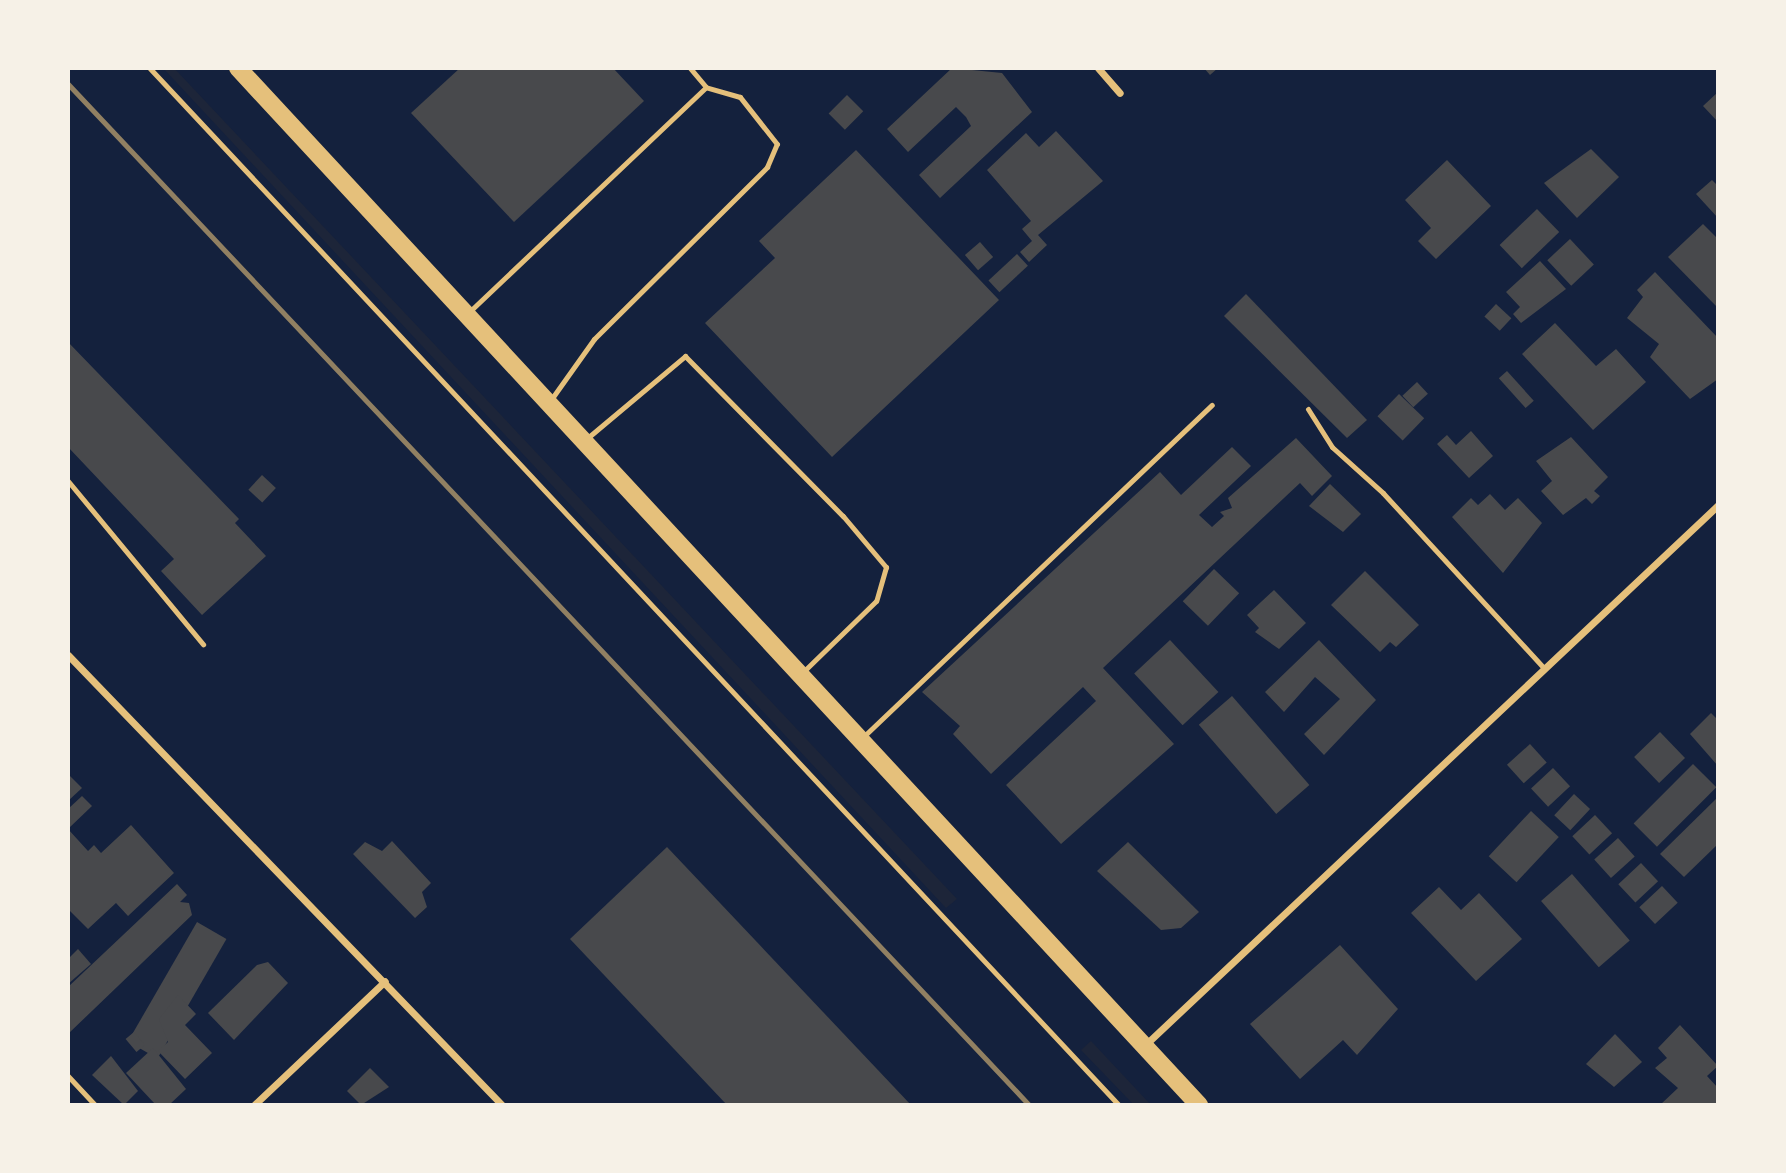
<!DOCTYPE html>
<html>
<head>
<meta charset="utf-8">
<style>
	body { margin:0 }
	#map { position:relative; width:1786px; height:1173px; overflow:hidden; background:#14213d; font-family:"Source Sans 3",sans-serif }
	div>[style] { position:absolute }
	.green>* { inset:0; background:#1d2539 }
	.building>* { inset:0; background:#48494c; transform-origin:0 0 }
	.path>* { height:4.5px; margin:-2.25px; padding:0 2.25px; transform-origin:2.25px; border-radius:2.25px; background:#e5c07b }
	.service>* { height:5px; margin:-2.5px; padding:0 2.5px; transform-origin:2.5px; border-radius:2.5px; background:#e5c07b }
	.minor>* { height:7px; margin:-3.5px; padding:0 3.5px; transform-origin:3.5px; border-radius:3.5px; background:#e5c07b }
	.primary>* { height:18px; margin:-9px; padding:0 9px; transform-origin:9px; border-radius:9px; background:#e5c07b }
	.rail>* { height:5px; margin:-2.5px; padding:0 2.5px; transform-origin:2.5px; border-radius:2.5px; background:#918062 }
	span { translate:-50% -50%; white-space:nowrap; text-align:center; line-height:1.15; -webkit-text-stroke:5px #f6f1e7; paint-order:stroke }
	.frame { position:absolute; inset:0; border:70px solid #f6f1e7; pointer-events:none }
</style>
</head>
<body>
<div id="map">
	<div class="green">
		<div style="clip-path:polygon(163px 68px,174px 68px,957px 899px,946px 908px)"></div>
		<div style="clip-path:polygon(1091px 1041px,1151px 1105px,1134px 1105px,1081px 1050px)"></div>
	</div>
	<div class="building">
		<div style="clip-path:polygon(460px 68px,613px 68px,644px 101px,514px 222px,411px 113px)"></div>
		<div style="clip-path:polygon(952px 68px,1002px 73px,1032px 112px,940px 198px,919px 175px,971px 126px,966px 117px,956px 107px,908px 152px,887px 129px)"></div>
		<div style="clip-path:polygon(1204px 68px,1218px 68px,1210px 75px)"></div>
		<div style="clip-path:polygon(1718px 92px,1718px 122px,1703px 106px)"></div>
		<div style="left:847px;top:95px;width:23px;height:26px;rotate:45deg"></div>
		<div style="clip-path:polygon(1056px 131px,1103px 181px,1038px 235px,1047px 245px,1029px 262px,1020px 252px,1032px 241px,1022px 229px,1031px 221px,987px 170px,1026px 133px,1039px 147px)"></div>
		<div style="clip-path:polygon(1591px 149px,1619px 177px,1577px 218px,1544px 183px)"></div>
		<div style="clip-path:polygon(856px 150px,999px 300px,832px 457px,705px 323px,775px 258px,759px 241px)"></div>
		<div style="clip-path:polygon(1447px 160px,1491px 206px,1436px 259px,1418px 241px,1431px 228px,1405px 200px)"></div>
		<div style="clip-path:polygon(1712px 180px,1718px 186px,1718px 218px,1696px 194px)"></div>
		<div style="left:1537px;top:209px;width:32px;height:52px;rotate:46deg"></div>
		<div style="clip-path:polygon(1703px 224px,1718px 239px,1718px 308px,1668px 257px)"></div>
		<div style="left:1570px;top:239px;width:35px;height:31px;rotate:47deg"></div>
		<div style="left:980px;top:242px;width:20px;height:20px;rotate:49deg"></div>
		<div style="left:1017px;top:254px;width:16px;height:39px;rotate:47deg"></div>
		<div style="clip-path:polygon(1540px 261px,1566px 289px,1521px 323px,1513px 314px,1520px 307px,1506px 292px)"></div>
		<div style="clip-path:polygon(1655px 272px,1718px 338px,1718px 379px,1690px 399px,1650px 357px,1659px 344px,1627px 318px,1643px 297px,1637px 290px)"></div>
		<div style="clip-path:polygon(1246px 294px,1367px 420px,1347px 438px,1224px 316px)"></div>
		<div style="left:1496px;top:304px;width:21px;height:17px;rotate:43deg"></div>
		<div style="clip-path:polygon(1555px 323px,1596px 366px,1616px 349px,1646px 382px,1593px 430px,1522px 354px)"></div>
		<div style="clip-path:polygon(68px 342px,239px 519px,235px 523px,266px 556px,202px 615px,161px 571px,174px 559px,68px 447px)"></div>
		<div style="left:1507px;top:371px;width:40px;height:11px;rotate:48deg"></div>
		<div style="left:1417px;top:382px;width:16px;height:20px;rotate:47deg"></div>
		<div style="left:1399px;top:394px;width:35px;height:31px;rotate:44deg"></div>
		<div style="clip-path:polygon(1471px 431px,1493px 456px,1469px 478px,1437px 444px,1447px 435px,1456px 445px)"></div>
		<div style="clip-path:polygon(1571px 437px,1608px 477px,1594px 491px,1600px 496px,1592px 504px,1586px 498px,1563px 515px,1541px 491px,1552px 481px,1536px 461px)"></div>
		<div style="clip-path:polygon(1296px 438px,1332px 476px,1312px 496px,1300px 483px,1103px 668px,1174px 744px,1061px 844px,1006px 785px,1096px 701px,1083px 687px,991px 774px,953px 734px,960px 726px,922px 692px,1160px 472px,1181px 495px,1232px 447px,1251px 466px,1199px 515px,1212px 527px,1224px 516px,1220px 512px,1232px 508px,1228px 498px)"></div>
		<div style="left:262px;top:475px;width:19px;height:20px;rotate:43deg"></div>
		<div style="clip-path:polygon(1330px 484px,1361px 514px,1343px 532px,1309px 506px)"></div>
		<div style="clip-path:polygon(1490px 494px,1505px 510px,1518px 498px,1542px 523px,1503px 573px,1452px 517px,1471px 498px,1478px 505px)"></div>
		<div style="left:1214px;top:569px;width:35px;height:45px;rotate:44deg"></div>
		<div style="clip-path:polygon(1365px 571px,1419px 625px,1396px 647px,1390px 642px,1380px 652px,1331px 605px)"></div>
		<div style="clip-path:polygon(1274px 590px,1306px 623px,1279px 649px,1255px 632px,1259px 628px,1247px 615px)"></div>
		<div style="left:1170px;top:640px;width:71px;height:49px;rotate:47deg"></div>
		<div style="clip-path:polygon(1319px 640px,1376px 700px,1324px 755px,1304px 734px,1340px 699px,1315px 677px,1284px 712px,1265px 692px)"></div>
		<div style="left:1232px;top:696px;width:118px;height:44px;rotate:49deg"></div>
		<div style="clip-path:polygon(1711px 713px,1718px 720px,1718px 766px,1690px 734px)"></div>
		<div style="left:1660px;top:732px;width:36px;height:36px;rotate:46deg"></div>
		<div style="left:1530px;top:744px;width:25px;height:31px;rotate:48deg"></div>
		<div style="left:1693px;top:764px;width:33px;height:84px;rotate:45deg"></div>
		<div style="left:1553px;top:768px;width:25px;height:30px;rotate:47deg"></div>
		<div style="clip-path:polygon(68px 774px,82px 788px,68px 801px)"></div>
		<div style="left:1574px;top:794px;width:22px;height:29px;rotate:43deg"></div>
		<div style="clip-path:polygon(82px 796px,92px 806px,68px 829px,68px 809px)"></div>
		<div style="clip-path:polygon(1718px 797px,1718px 844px,1684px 877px,1660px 854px)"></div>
		<div style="left:1531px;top:811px;width:38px;height:62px;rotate:43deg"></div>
		<div style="left:1595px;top:815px;width:25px;height:31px;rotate:47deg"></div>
		<div style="clip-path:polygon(131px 825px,174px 873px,128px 916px,116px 903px,88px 929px,68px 909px,68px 829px,88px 851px,94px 845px,101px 853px)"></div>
		<div style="left:1618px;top:838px;width:25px;height:32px;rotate:48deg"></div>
		<div style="clip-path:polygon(392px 841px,431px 883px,422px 892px,427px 907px,415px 918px,353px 854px,365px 842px,382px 851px)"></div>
		<div style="clip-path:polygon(1128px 842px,1199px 912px,1181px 928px,1161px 930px,1097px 871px)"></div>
		<div style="clip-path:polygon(667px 847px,911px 1105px,727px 1105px,570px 939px)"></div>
		<div style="left:1641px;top:863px;width:25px;height:31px;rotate:47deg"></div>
		<div style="left:1572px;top:874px;width:88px;height:41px;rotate:49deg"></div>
		<div style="clip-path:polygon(177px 884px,187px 895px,180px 902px,189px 903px,192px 915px,68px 1034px,68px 987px)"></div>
		<div style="left:1662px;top:886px;width:23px;height:31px;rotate:47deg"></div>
		<div style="clip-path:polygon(1439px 887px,1461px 910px,1479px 893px,1522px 939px,1476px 981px,1411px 913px)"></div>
		<div style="left:197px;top:922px;width:34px;height:138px;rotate:30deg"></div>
		<div style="clip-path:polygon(1340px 945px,1398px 1009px,1357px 1055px,1343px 1040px,1300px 1079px,1250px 1024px)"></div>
		<div style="clip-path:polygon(78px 949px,91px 964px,68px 984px,68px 959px)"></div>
		<div style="clip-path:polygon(268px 962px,288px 983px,234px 1040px,208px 1013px,257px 965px)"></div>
		<div style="clip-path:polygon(178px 995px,196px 1014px,185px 1025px,212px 1053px,185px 1079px,158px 1051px,168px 1042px,159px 1019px)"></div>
		<div style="clip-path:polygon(1680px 1025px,1718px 1066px,1707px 1076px,1718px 1088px,1718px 1105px,1660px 1105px,1678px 1088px,1655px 1068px,1667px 1058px,1658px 1048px)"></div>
		<div style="left:134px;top:1032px;width:17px;height:11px;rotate:50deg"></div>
		<div style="clip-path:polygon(1615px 1034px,1642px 1062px,1614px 1087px,1586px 1064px)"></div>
		<div style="clip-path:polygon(153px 1048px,186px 1089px,169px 1105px,155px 1104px,126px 1073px)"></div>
		<div style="clip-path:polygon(111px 1056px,138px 1091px,124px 1105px,92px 1075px)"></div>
		<div style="clip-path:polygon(370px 1068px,389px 1087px,361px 1105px,347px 1091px)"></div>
	</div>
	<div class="path">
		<div style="left:150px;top:68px;width:1419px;rotate:46.94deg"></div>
	</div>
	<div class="service">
		<div style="left:468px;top:313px;width:328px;rotate:-43.5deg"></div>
		<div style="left:706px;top:87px;width:25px;rotate:-130deg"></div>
		<div style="left:550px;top:401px;width:76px;rotate:-54.6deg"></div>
		<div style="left:594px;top:339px;width:244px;rotate:-44.8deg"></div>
		<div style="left:767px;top:167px;width:25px;rotate:-67deg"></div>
		<div style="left:777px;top:144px;width:60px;rotate:-128.2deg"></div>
		<div style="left:740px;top:97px;width:35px;rotate:-164deg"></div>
		<div style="left:1308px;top:409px;width:45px;rotate:57.7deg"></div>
		<div style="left:1332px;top:447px;width:69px;rotate:42deg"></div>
		<div style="left:1383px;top:493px;width:238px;rotate:47.4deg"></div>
		<div style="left:585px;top:440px;width:131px;rotate:-40deg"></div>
		<div style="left:685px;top:356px;width:225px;rotate:45.4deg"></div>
		<div style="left:843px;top:516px;width:67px;rotate:49.9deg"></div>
		<div style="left:886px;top:567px;width:35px;rotate:106deg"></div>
		<div style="left:876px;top:601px;width:103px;rotate:135.8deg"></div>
		<div style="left:68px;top:481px;width:212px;rotate:50.4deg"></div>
		<div style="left:862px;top:738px;width:483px;rotate:-43.6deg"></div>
		<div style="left:68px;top:1076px;width:40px;rotate:47deg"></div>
	</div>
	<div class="minor">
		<div style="left:1098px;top:68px;width:33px;rotate:49deg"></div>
		<div style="left:68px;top:655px;width:625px;rotate:46.04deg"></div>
		<div style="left:1144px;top:1046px;width:789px;rotate:-43.3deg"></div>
		<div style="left:254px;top:1105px;width:180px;rotate:-43.4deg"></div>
	</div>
	<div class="primary">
		<div style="left:238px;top:68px;width:1414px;rotate:47.18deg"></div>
	</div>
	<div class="rail">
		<div style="left:68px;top:84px;width:1402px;rotate:46.73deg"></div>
	</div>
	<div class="frame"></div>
</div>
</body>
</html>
